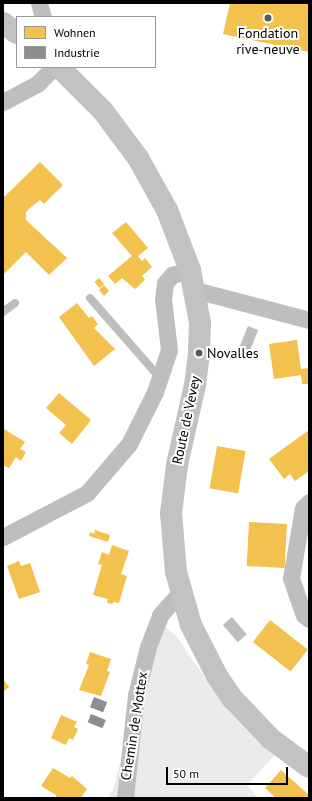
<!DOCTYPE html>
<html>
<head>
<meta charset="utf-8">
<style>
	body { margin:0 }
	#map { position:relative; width:312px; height:801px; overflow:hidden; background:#fff; font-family:"PT Sans",sans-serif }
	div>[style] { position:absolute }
	.green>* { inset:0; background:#ebebeb }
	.water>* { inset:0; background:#bdbdbd; transform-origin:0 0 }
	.homes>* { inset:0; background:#f2c14e; transform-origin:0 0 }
	.industry>* { inset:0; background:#8d8d92; transform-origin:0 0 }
	.lane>* { height:8px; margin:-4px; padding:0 4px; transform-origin:4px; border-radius:4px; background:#bebebe }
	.street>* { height:17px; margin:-8.5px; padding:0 8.5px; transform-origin:8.5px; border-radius:8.5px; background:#bebebe }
	.secondary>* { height:22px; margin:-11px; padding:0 11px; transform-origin:11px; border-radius:11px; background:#c2c2c2 }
	.dots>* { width:11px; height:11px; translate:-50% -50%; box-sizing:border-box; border:2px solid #fff; border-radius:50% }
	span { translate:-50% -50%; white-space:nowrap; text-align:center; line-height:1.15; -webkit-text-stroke:4px #fff; paint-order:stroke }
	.poi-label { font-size:14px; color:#000 }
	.left { translate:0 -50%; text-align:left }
	.street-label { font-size:14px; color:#000 }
	.frame { position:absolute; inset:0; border:4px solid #000; pointer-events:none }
	.legend { position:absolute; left:16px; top:16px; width:140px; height:52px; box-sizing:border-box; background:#fff; border:1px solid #999; margin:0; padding:5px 7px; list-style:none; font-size:12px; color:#000 }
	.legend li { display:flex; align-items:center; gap:8px; height:20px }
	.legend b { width:20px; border:1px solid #999 }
	.scale { position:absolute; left:166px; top:767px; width:122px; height:18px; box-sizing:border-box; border:2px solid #000; border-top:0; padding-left:5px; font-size:12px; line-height:14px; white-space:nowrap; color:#000; -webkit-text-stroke:3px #fff; paint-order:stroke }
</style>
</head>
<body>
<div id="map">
	<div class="green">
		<div style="clip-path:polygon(158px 620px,177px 637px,224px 705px,276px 754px,247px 785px,258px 798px,107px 798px,113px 790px)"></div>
	</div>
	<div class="water">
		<div style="left:248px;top:326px;width:11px;height:24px;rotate:22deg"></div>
		<div style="left:232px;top:617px;width:23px;height:12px;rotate:50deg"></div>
	</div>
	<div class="homes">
		<div style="clip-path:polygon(230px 3px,309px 3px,309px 52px,223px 34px)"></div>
		<div style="clip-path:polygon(40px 162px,63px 185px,44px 204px,40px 200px,30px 208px,26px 212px,26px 220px,67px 258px,49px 275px,26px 252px,3px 275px,3px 198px)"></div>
		<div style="clip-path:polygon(126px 222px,148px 248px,138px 256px,142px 261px,145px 258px,152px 267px,142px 276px,145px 280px,135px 289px,122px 278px,115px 284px,108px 276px,132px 256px,112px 233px)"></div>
		<div style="left:99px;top:278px;width:8px;height:6px;rotate:50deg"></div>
		<div style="clip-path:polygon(104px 285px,109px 291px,104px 296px,99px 290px)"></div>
		<div style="clip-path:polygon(77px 303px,89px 318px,92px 316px,98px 324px,94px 328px,115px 349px,94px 366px,59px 317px)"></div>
		<div style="clip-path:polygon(297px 340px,301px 369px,309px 368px,309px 384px,302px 384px,301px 375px,274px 379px,269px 344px)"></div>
		<div style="clip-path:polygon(59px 393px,91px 420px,72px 444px,59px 433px,66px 425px,46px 408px)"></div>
		<div style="clip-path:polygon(4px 429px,25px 442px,20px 449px,26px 452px,21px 461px,16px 457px,9px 468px,3px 465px)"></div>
		<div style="clip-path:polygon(309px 430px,309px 471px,295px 481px,290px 474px,284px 479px,269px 459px)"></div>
		<div style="left:217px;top:446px;width:29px;height:43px;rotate:10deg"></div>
		<div style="left:249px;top:522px;width:38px;height:44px;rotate:3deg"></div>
		<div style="clip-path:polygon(95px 530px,110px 535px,108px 542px,89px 536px,90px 532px,94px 534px)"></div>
		<div style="clip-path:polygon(112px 545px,129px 551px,121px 574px,127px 576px,119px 603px,113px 602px,113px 604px,107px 603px,108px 599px,93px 595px,102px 565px,98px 564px,102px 552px,109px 555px)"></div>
		<div style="clip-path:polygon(19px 561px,21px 566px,30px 563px,40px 592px,19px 599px,7px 566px)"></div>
		<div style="left:270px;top:620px;width:48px;height:28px;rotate:38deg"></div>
		<div style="clip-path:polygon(90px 652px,111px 659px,107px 671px,110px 672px,101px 696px,79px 690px,89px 665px,86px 664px)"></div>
		<div style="clip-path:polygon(4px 680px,9px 687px,4px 691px,3px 681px)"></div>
		<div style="clip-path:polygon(61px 715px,77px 722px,74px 727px,78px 729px,73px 740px,69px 738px,66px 745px,51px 738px)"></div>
		<div style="clip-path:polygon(53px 768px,70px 778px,72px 776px,87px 789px,81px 798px,56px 798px,56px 795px,41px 786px)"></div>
		<div style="clip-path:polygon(281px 770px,309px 795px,309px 798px,276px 798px,265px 788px)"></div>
	</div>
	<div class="industry">
		<div style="left:94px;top:697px;width:14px;height:11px;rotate:21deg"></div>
		<div style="left:91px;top:714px;width:16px;height:9px;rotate:22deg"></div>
	</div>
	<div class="lane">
		<div style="left:90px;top:298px;width:106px;rotate:48.8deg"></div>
		<div style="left:3px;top:312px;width:15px;rotate:-37deg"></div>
	</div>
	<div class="street">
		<div style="left:39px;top:3px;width:15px;rotate:74deg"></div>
		<div style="left:3px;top:102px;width:40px;rotate:-28deg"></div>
		<div style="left:38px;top:83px;width:23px;rotate:-45deg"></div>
		<div style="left:195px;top:290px;width:118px;rotate:14.7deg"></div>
		<div style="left:309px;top:502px;width:8px;rotate:135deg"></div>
		<div style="left:303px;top:508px;width:71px;rotate:99.7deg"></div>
		<div style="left:291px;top:578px;width:39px;rotate:71deg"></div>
		<div style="left:304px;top:615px;width:6px;rotate:39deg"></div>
		<div style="left:3px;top:537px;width:95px;rotate:-27.6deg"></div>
		<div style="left:87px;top:493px;width:65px;rotate:-49.4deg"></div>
		<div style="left:129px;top:444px;width:58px;rotate:-63.4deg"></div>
		<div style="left:155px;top:392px;width:44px;rotate:-71.6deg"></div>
		<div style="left:169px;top:350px;width:51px;rotate:-96.7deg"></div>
		<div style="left:163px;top:299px;width:16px;rotate:-83deg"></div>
		<div style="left:165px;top:283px;width:11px;rotate:-49deg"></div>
		<div style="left:172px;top:275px;width:19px;rotate:-16deg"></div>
		<div style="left:125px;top:798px;width:104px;rotate:-83.9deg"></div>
		<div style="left:136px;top:695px;width:49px;rotate:-76deg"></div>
		<div style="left:148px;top:647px;width:34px;rotate:-69deg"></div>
		<div style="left:160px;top:615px;width:30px;rotate:-48deg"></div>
	</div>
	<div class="secondary">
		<div style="left:3px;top:23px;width:17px;rotate:36deg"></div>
		<div style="left:59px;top:67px;width:62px;rotate:45deg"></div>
		<div style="left:103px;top:111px;width:59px;rotate:53.3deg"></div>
		<div style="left:138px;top:158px;width:60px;rotate:60.9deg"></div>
		<div style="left:167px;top:210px;width:64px;rotate:69deg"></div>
		<div style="left:190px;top:270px;width:54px;rotate:79.3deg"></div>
		<div style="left:200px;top:323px;width:30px;rotate:92deg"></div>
		<div style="left:199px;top:353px;width:32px;rotate:97deg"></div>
		<div style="left:195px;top:385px;width:82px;rotate:102.7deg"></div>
		<div style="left:177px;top:465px;width:48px;rotate:97.1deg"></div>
		<div style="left:171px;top:513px;width:59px;rotate:85.2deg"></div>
		<div style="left:176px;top:572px;width:55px;rotate:74.2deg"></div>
		<div style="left:191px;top:625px;width:57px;rotate:63deg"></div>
		<div style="left:217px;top:676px;width:27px;rotate:56deg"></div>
		<div style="left:232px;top:698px;width:57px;rotate:46.4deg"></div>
		<div style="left:271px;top:739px;width:47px;rotate:36.4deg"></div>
	</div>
	<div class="dots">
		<div style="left:268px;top:18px;background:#595959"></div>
		<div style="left:199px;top:353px;background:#595959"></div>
	</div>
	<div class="poi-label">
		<span style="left:268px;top:41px">Fondation<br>rive-neuve</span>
		<span class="left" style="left:207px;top:353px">Novalles</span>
	</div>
	<div class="street-label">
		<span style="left:186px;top:420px;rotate:-78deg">Route de Vevey</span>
		<span style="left:134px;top:726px;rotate:-81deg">Chemin de Mottex</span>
	</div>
	<div class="frame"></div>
	<ul class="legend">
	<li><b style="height:11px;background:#f2c14e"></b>Wohnen</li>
	<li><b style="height:11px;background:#8d8d92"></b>Industrie</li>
	</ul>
	<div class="scale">50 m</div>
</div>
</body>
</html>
